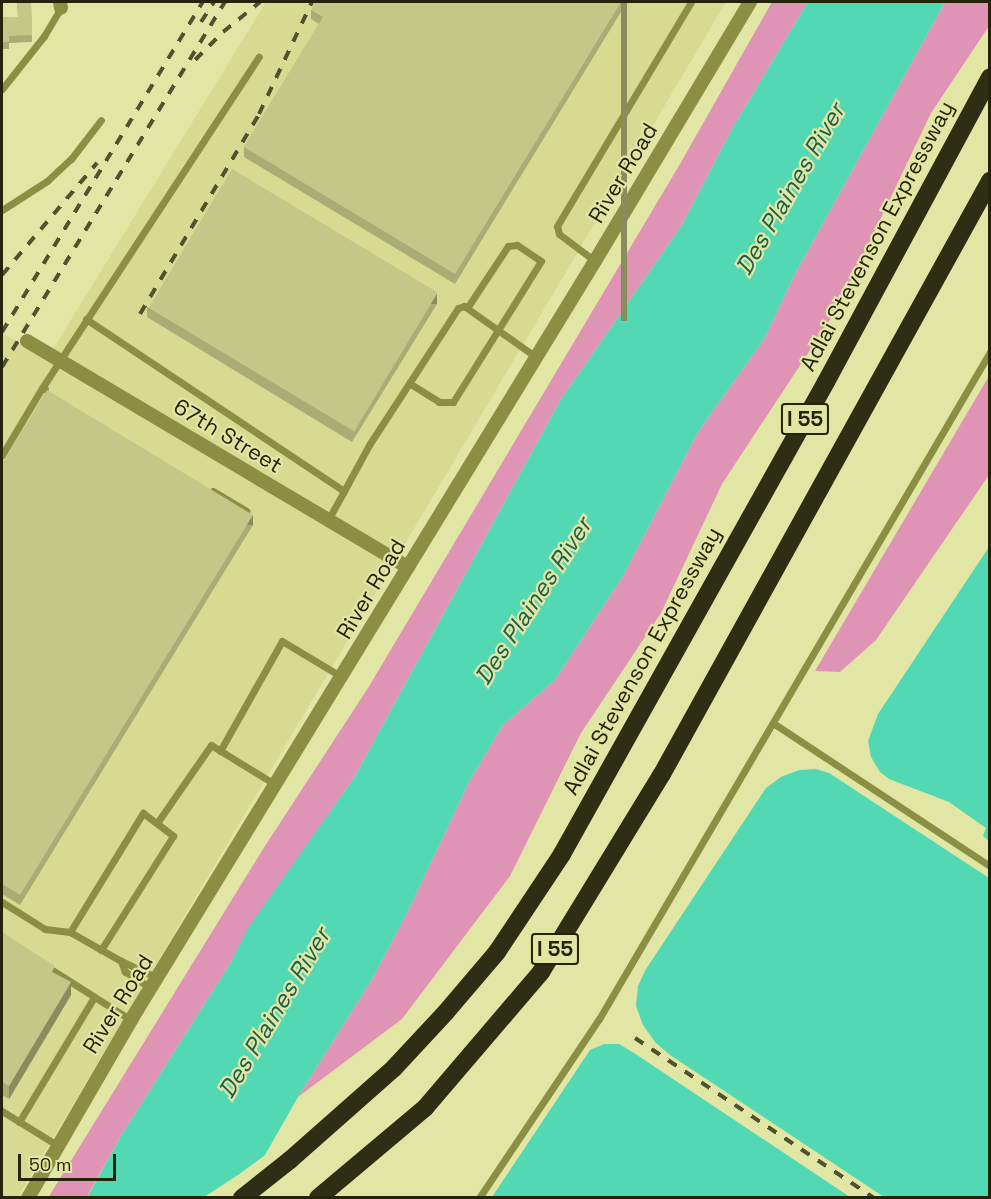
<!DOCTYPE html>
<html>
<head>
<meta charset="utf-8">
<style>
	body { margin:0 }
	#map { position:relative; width:991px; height:1199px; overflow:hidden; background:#e1e6a4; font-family:"Space Grotesk",sans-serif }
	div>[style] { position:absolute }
	.built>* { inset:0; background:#d6db91 }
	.green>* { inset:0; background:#df94b5 }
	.water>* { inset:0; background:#52d8b3 }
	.pier>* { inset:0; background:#e1e6a4 }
	.service>* { height:7px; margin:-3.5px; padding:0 3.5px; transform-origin:3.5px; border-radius:3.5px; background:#8b8f43 }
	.minor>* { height:14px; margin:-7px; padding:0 7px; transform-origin:7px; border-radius:7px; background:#8b8f43 }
	.motorway>* { height:18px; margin:-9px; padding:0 9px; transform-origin:9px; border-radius:9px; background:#2d2e13 }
	.rail>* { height:4px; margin-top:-2px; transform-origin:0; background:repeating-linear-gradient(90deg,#50522f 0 10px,transparent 0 20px) }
	.wall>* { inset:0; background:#a8ac75 }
	.shaded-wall>* { inset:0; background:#888c5f; transform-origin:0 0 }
	.building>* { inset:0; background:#c3c888; transform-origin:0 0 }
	span { translate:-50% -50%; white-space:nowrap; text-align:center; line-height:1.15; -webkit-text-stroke:4.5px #e1e6a4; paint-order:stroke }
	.shield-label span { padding:2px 4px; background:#e1e6a4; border:2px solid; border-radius:4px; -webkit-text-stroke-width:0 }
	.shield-label { font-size:21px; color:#23240a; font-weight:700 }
	.street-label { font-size:22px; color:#23240a }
	.water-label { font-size:24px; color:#19614e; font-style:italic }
	.frame { position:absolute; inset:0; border:3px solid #23240a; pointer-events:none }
	.scale { position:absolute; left:18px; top:1154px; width:98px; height:27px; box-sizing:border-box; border:3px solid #23240a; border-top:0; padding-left:8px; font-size:18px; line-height:21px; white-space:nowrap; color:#23240a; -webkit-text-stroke:4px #e1e6a4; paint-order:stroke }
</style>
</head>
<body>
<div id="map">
	<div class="built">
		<div style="clip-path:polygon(266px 2px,726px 2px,18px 1197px,2px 1198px,2px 333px,47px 359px)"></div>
	</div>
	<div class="green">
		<div style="clip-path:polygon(772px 2px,808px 2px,732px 129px,682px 225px,560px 401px,354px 778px,249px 928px,230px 964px,121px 1136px,87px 1197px,48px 1198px,265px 846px,368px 688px,680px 164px)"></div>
		<div style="clip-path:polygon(945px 2px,989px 2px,989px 26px,931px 113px,839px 306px,722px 484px,661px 613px,581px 733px,510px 876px,402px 1019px,298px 1097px,374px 976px,409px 909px,470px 780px,503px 725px,555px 680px,623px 576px,698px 432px,764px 339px,794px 276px)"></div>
		<div style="clip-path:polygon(989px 376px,989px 475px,876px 640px,840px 672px,815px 671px)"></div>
	</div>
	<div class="water">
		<div style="clip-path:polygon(808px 2px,945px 2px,794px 276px,764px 339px,698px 432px,623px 576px,555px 680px,503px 725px,470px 780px,409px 909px,374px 976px,298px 1097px,241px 1197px,87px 1198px,121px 1136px,230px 964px,248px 928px,354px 778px,560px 401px,682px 225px,732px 129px)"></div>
		<div style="clip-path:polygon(989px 547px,989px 841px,983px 836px,986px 828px,949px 802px,889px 779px,880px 772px,871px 757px,868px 741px,878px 714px)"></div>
		<div style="clip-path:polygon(816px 769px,829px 773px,989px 878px,989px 1197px,884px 1197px,670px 1055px,655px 1042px,643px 1025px,636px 1006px,638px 986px,646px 969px,766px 788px,781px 777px,799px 770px)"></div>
		<div style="clip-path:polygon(604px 1044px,619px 1044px,634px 1053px,850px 1197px,492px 1197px,590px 1050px)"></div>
	</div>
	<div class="pier">
		<div style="clip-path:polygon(272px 1150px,245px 1198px,204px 1197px,238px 1175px)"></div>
	</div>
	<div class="service">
		<div style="left:2px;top:89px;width:68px;rotate:-51.6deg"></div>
		<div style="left:44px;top:36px;width:33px;rotate:-59deg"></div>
		<div style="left:2px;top:210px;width:54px;rotate:-32.8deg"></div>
		<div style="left:47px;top:181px;width:33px;rotate:-43deg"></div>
		<div style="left:71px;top:159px;width:49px;rotate:-52.4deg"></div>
		<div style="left:595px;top:261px;width:45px;rotate:-143.1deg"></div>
		<div style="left:559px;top:234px;width:8px;rotate:-104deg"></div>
		<div style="left:557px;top:226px;width:261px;rotate:-59.1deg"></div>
		<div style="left:86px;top:319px;width:310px;rotate:33.7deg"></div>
		<div style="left:344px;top:491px;width:52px;rotate:-61.5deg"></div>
		<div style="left:369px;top:445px;width:163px;rotate:-57deg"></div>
		<div style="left:458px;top:308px;width:6px;rotate:-18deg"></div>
		<div style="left:464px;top:306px;width:88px;rotate:35.3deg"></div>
		<div style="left:409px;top:383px;width:36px;rotate:32deg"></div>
		<div style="left:439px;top:402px;width:14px"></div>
		<div style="left:453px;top:402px;width:166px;rotate:-58deg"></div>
		<div style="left:541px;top:261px;width:29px;rotate:-146deg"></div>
		<div style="left:517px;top:245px;width:9px;rotate:174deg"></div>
		<div style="left:508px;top:246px;width:74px;rotate:123.5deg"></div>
		<div style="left:42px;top:388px;width:396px;rotate:-56.8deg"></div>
		<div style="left:2px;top:455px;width:78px;rotate:-59.2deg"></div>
		<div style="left:42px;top:388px;width:3px;rotate:18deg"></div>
		<div style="left:213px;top:491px;width:39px;rotate:31deg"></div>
		<div style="left:328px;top:520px;width:33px;rotate:-61deg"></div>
		<div style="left:773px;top:723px;width:260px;rotate:33.4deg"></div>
		<div style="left:220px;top:751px;width:126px;rotate:-60.6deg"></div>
		<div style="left:282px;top:641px;width:70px;rotate:31deg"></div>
		<div style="left:157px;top:823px;width:95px;rotate:-55.3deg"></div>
		<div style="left:211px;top:745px;width:76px;rotate:31.6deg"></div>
		<div style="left:2px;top:902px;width:51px;rotate:32.1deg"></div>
		<div style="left:45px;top:929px;width:25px;rotate:7deg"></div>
		<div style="left:70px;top:932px;width:59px;rotate:29.6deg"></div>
		<div style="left:70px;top:932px;width:140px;rotate:-58.5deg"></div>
		<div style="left:143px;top:813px;width:38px;rotate:37deg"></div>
		<div style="left:173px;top:836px;width:135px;rotate:122.3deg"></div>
		<div style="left:49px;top:968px;width:97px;rotate:32.4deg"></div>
		<div style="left:151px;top:988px;width:31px;rotate:-148deg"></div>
		<div style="left:125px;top:972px;width:12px;rotate:-110deg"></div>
		<div style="left:121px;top:961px;width:41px;rotate:24.7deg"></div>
		<div style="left:2px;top:1111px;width:65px;rotate:31.7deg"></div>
		<div style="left:19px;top:1122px;width:146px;rotate:-59deg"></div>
		<div style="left:479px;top:1198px;width:216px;rotate:-56.2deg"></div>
		<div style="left:599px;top:1019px;width:773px;rotate:-59.62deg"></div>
	</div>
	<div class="minor">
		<div style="left:60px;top:2px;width:6px;rotate:81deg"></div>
		<div style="left:27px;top:341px;width:443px;rotate:30.7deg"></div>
		<div style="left:28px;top:1198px;width:206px;rotate:-59.9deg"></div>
		<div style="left:131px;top:1020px;width:890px;rotate:-58.56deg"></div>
		<div style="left:595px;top:261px;width:302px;rotate:-59.1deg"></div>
	</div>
	<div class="motorway">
		<div style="left:242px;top:1198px;width:61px;rotate:-38.4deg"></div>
		<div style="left:290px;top:1160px;width:139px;rotate:-41.5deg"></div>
		<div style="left:394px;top:1068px;width:76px;rotate:-47.1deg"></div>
		<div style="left:446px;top:1012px;width:79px;rotate:-49.6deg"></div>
		<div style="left:497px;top:952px;width:118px;rotate:-56.4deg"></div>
		<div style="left:562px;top:854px;width:541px;rotate:-60.78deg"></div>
		<div style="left:826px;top:382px;width:346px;rotate:-61.7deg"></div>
		<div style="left:318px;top:1198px;width:140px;rotate:-40.1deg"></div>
		<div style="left:425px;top:1108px;width:179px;rotate:-49.5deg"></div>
		<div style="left:541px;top:972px;width:232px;rotate:-58.6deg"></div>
		<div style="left:662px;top:774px;width:678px;rotate:-61.05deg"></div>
	</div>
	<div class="rail">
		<div style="left:201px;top:22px;width:24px;rotate:-57deg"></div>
		<div style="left:195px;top:60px;width:40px;rotate:-45deg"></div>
		<div style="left:223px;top:32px;width:48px;rotate:-39deg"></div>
		<div style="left:2px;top:275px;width:147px;rotate:-49.7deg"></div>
		<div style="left:140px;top:314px;width:233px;rotate:-59.2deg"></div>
		<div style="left:259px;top:114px;width:124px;rotate:-64.7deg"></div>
		<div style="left:2px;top:332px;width:386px;rotate:-58.7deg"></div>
		<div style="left:2px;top:367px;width:428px;rotate:-58.6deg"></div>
		<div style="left:635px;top:1038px;width:288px;rotate:33.8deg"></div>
	</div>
	<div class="wall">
		<div style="clip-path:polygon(2px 2px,31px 2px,32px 42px,9px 43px,9px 49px,2px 49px,2px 17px,18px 17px,17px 2px,2px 3px)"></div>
		<div style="clip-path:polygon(627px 2px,455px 284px,244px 157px,244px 147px,319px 24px,311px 19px,311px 10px)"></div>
		<div style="clip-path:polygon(437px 304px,352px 442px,147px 317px,147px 307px)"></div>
		<div style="clip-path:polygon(2px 464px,253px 525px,20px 905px,2px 894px)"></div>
		<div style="clip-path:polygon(2px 932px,55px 974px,71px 995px,9px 1099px,2px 1095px)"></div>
	</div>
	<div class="shaded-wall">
		<div style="left:621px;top:2px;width:6px;height:319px"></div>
		<div style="left:437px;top:294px;width:10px;height:162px;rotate:90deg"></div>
		<div style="left:253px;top:515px;width:10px;height:446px;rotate:90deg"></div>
		<div style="clip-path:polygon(71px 982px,71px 995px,9px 1099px,9px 1086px)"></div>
	</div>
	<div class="building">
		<div style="clip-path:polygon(17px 2px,31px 2px,32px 35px,9px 36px,9px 42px,2px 42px,2px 17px,18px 17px)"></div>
		<div style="clip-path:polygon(316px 2px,621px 2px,455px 274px,244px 147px,323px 17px,311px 10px)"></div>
		<div style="left:232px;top:169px;width:240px;height:162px;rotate:31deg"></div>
		<div style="clip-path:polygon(47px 390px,253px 515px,20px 895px,2px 884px,2px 464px)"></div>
		<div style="clip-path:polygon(2px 932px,55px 966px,52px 972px,71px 982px,9px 1086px,2px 1082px)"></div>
	</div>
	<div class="shield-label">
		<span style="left:805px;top:419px">I 55</span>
		<span style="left:555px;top:949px">I 55</span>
	</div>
	<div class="street-label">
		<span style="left:623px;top:173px;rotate:-59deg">River Road</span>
		<span style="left:877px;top:236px;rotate:-62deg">Adlai Stevenson Expressway</span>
		<span style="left:228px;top:436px;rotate:31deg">67th Street</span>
		<span style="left:371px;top:589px;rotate:-59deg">River Road</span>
		<span style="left:642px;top:661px;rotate:-61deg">Adlai Stevenson Expressway</span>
		<span style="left:118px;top:1004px;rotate:-58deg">River Road</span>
	</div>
	<div class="water-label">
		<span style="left:790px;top:189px;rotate:-60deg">Des Plaines River</span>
		<span style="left:533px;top:601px;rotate:-57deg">Des Plaines River</span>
		<span style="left:274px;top:1013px;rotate:-59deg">Des Plaines River</span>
	</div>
	<div class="frame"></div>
	<div class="scale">50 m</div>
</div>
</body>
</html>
